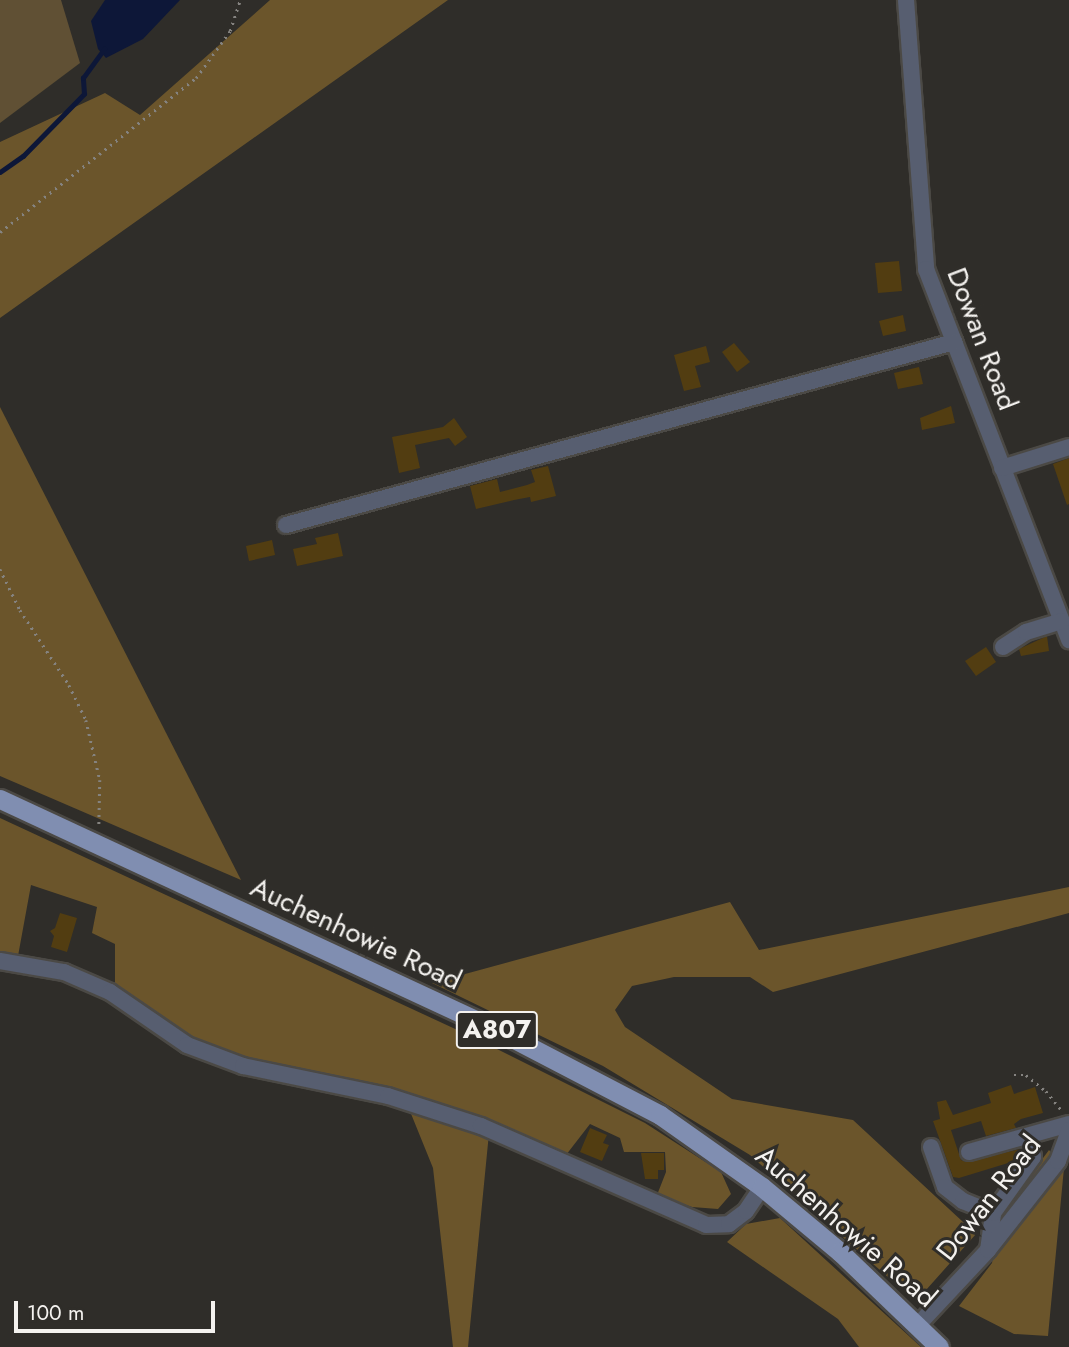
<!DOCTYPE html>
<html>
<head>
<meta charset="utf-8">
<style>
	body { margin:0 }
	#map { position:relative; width:1069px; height:1347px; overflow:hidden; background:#2f2d29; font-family:Jost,sans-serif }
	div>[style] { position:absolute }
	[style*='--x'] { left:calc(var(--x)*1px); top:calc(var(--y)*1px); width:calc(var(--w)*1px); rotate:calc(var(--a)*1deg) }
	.green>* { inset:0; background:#605034 }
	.forest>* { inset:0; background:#6b552b }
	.water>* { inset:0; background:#0d1738 }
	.stream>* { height:4.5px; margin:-2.25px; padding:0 2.25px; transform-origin:2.25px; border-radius:2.25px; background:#0d1738 }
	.building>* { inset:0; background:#523d11 }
	.path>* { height:2.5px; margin-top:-1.25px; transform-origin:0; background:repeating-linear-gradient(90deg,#858380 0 2px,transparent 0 7px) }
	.roads { filter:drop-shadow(2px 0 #4b4945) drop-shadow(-2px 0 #4b4945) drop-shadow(0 2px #4b4945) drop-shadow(0 -2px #4b4945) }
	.minor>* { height:16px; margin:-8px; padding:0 8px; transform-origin:8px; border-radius:8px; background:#575e70 }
	.major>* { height:19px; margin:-9.5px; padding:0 9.5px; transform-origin:9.5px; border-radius:9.5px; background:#808eb1 }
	span { translate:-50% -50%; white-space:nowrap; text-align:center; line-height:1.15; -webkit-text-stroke:6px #2f2d29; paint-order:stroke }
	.shield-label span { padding:2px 5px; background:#2f2d29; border:2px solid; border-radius:5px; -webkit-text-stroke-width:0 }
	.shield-label { font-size:26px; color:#f4f2ef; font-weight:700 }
	.street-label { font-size:28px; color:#f4f2ef }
	.scale { position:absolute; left:14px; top:1301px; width:201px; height:32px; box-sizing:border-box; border:4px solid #f4f2ef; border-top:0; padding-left:9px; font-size:21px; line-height:24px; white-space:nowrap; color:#f4f2ef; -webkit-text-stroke:5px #2f2d29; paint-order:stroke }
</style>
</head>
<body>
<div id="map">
	<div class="green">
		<div style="clip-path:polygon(0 0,61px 0,80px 63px,0 123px)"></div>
	</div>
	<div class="forest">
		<div style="clip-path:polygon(270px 0,448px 0,0 318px,0 142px,105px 93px,140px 115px)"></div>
		<div style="clip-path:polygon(0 407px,241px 880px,0 776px)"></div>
		<div style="clip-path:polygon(0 818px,479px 1040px,645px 1123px,721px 1172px,731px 1194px,718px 1209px,692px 1207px,657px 1195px,666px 1172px,665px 1152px,624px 1152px,620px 1138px,590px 1124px,566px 1155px,490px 1123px,468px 1347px,453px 1347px,433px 1168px,403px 1094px,246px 1061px,189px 1038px,115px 986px,115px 944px,92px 933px,97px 907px,31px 885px,18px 956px,0 956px)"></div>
		<div style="clip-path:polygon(1069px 887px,1069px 913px,773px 992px,750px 977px,674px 977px,632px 986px,615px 1010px,625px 1027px,732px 1099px,853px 1120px,976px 1234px,926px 1290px,898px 1286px,750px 1155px,603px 1066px,432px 983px,730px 902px,759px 950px)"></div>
		<div style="clip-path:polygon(1049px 1150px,1064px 1168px,1048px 1336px,1014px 1334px,959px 1306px,992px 1263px,999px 1217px)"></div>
		<div style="clip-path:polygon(780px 1218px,921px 1347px,859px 1347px,838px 1319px,727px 1242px,746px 1224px)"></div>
	</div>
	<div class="water">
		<div style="clip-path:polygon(105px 0,180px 0,143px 39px,106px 58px,98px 49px,91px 21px)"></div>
	</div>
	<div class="stream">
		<div style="--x:0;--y:172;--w:28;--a:-35"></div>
		<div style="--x:23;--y:156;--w:87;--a:-45.5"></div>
		<div style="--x:84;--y:94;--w:16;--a:-94"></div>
		<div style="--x:83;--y:78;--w:36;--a:-54"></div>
	</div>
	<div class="building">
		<div style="clip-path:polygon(899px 261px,902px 291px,878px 293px,875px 263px)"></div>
		<div style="clip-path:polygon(903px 315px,906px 331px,883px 336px,879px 321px)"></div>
		<div style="clip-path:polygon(734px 343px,750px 362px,737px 372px,722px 352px)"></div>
		<div style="clip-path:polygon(706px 346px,710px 362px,695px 366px,701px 387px,684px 391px,674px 355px)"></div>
		<div style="clip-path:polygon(919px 367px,923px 384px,898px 389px,894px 373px)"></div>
		<div style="clip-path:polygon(951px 406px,955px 423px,922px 430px,920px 418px)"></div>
		<div style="clip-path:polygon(454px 418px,467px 437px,455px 446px,449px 438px,415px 445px,420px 468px,399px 473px,392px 437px,443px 427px)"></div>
		<div style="clip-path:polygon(1069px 458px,1069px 504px,1067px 505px,1053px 464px)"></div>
		<div style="clip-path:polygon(548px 466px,556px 496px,531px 502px,530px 497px,514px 500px,476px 509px,470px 486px,497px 479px,500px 492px,527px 485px,535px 482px,531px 470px)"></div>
		<div style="clip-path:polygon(338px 533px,343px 556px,297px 566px,293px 549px,317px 544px,315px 538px)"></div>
		<div style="clip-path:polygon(272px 540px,275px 555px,249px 561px,246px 546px)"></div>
		<div style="clip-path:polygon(1047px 636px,1049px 651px,1021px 656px,1019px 649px)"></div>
		<div style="clip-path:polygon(986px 647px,996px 662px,976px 676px,965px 661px)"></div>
		<div style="clip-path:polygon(60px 913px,77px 918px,67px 952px,51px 947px,54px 936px,50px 931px,55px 928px)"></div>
		<div style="clip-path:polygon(1011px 1085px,1014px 1094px,1035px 1087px,1043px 1113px,1021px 1119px,1014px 1124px,1016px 1128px,986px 1136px,981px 1121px,951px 1130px,961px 1160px,966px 1162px,1020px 1149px,1022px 1155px,1018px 1160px,959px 1178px,953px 1177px,933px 1121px,940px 1119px,937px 1102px,946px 1100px,953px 1115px,991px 1103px,988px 1093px)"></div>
		<div style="clip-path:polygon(590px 1128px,607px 1135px,603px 1143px,609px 1145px,602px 1161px,580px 1152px)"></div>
		<div style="clip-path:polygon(641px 1153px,664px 1153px,664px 1170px,658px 1170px,658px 1179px,645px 1179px)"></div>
	</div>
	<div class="path">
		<div style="--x:0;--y:232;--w:249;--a:-38.2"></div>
		<div style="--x:196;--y:78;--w:58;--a:-54.1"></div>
		<div style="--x:230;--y:31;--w:33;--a:-72"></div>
		<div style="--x:0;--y:569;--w:46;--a:64"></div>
		<div style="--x:20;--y:610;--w:90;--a:56.8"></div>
		<div style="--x:69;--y:685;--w:39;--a:64"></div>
		<div style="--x:86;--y:720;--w:62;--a:76.9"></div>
		<div style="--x:100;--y:780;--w:46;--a:91.2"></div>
		<div style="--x:1014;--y:1075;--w:12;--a:0"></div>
		<div style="--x:1026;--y:1075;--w:26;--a:39"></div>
		<div style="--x:1046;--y:1091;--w:27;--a:51"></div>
	</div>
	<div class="roads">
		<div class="minor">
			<div style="--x:906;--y:0;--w:270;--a:85.7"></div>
			<div style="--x:926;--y:269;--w:398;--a:68.9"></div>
			<div style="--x:1002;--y:468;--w:70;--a:-17.4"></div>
			<div style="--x:286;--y:525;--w:693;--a:-15.32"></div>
			<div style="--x:1003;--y:647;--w:27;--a:-33"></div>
			<div style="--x:1026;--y:632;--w:37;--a:-17"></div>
			<div style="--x:0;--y:961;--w:65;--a:9.8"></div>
			<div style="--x:64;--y:972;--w:50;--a:23.5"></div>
			<div style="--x:110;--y:992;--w:93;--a:34.5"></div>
			<div style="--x:187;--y:1045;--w:60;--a:20.6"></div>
			<div style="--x:243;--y:1066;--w:148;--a:11.7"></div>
			<div style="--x:388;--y:1096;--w:98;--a:17.9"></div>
			<div style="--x:481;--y:1126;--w:246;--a:23.7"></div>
			<div style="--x:706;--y:1225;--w:23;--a:-2"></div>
			<div style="--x:729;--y:1224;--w:21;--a:-37"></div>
			<div style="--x:746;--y:1211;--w:29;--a:-56"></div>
			<div style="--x:931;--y:1147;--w:42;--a:70.7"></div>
			<div style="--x:945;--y:1187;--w:23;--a:38"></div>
			<div style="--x:963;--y:1201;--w:32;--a:22"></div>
			<div style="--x:969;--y:1152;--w:104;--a:-15.6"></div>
			<div style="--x:988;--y:1250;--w:37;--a:-82"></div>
			<div style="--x:993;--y:1213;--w:69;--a:-54.5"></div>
			<div style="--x:1033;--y:1157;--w:21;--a:-104"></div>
			<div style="--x:917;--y:1326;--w:104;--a:-46.9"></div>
			<div style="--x:988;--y:1250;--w:113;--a:-51.8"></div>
			<div style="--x:1058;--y:1161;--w:33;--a:-70"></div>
		</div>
		<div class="major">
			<div style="--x:0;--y:799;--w:548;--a:24.93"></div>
			<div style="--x:497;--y:1030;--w:184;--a:27.5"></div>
			<div style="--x:660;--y:1115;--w:125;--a:35.2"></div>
			<div style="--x:762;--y:1187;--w:102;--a:39.8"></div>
			<div style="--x:840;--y:1252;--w:137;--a:43.8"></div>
		</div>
	</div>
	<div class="shield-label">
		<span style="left:497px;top:1030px">A807</span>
	</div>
	<div class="street-label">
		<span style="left:982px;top:339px;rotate:69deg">Dowan Road</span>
		<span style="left:356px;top:934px;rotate:25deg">Auchenhowie Road</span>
		<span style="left:989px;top:1198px;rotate:-52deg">Dowan Road</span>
		<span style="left:846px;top:1227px;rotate:41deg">Auchenhowie Road</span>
	</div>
	<div class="scale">100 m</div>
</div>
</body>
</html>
